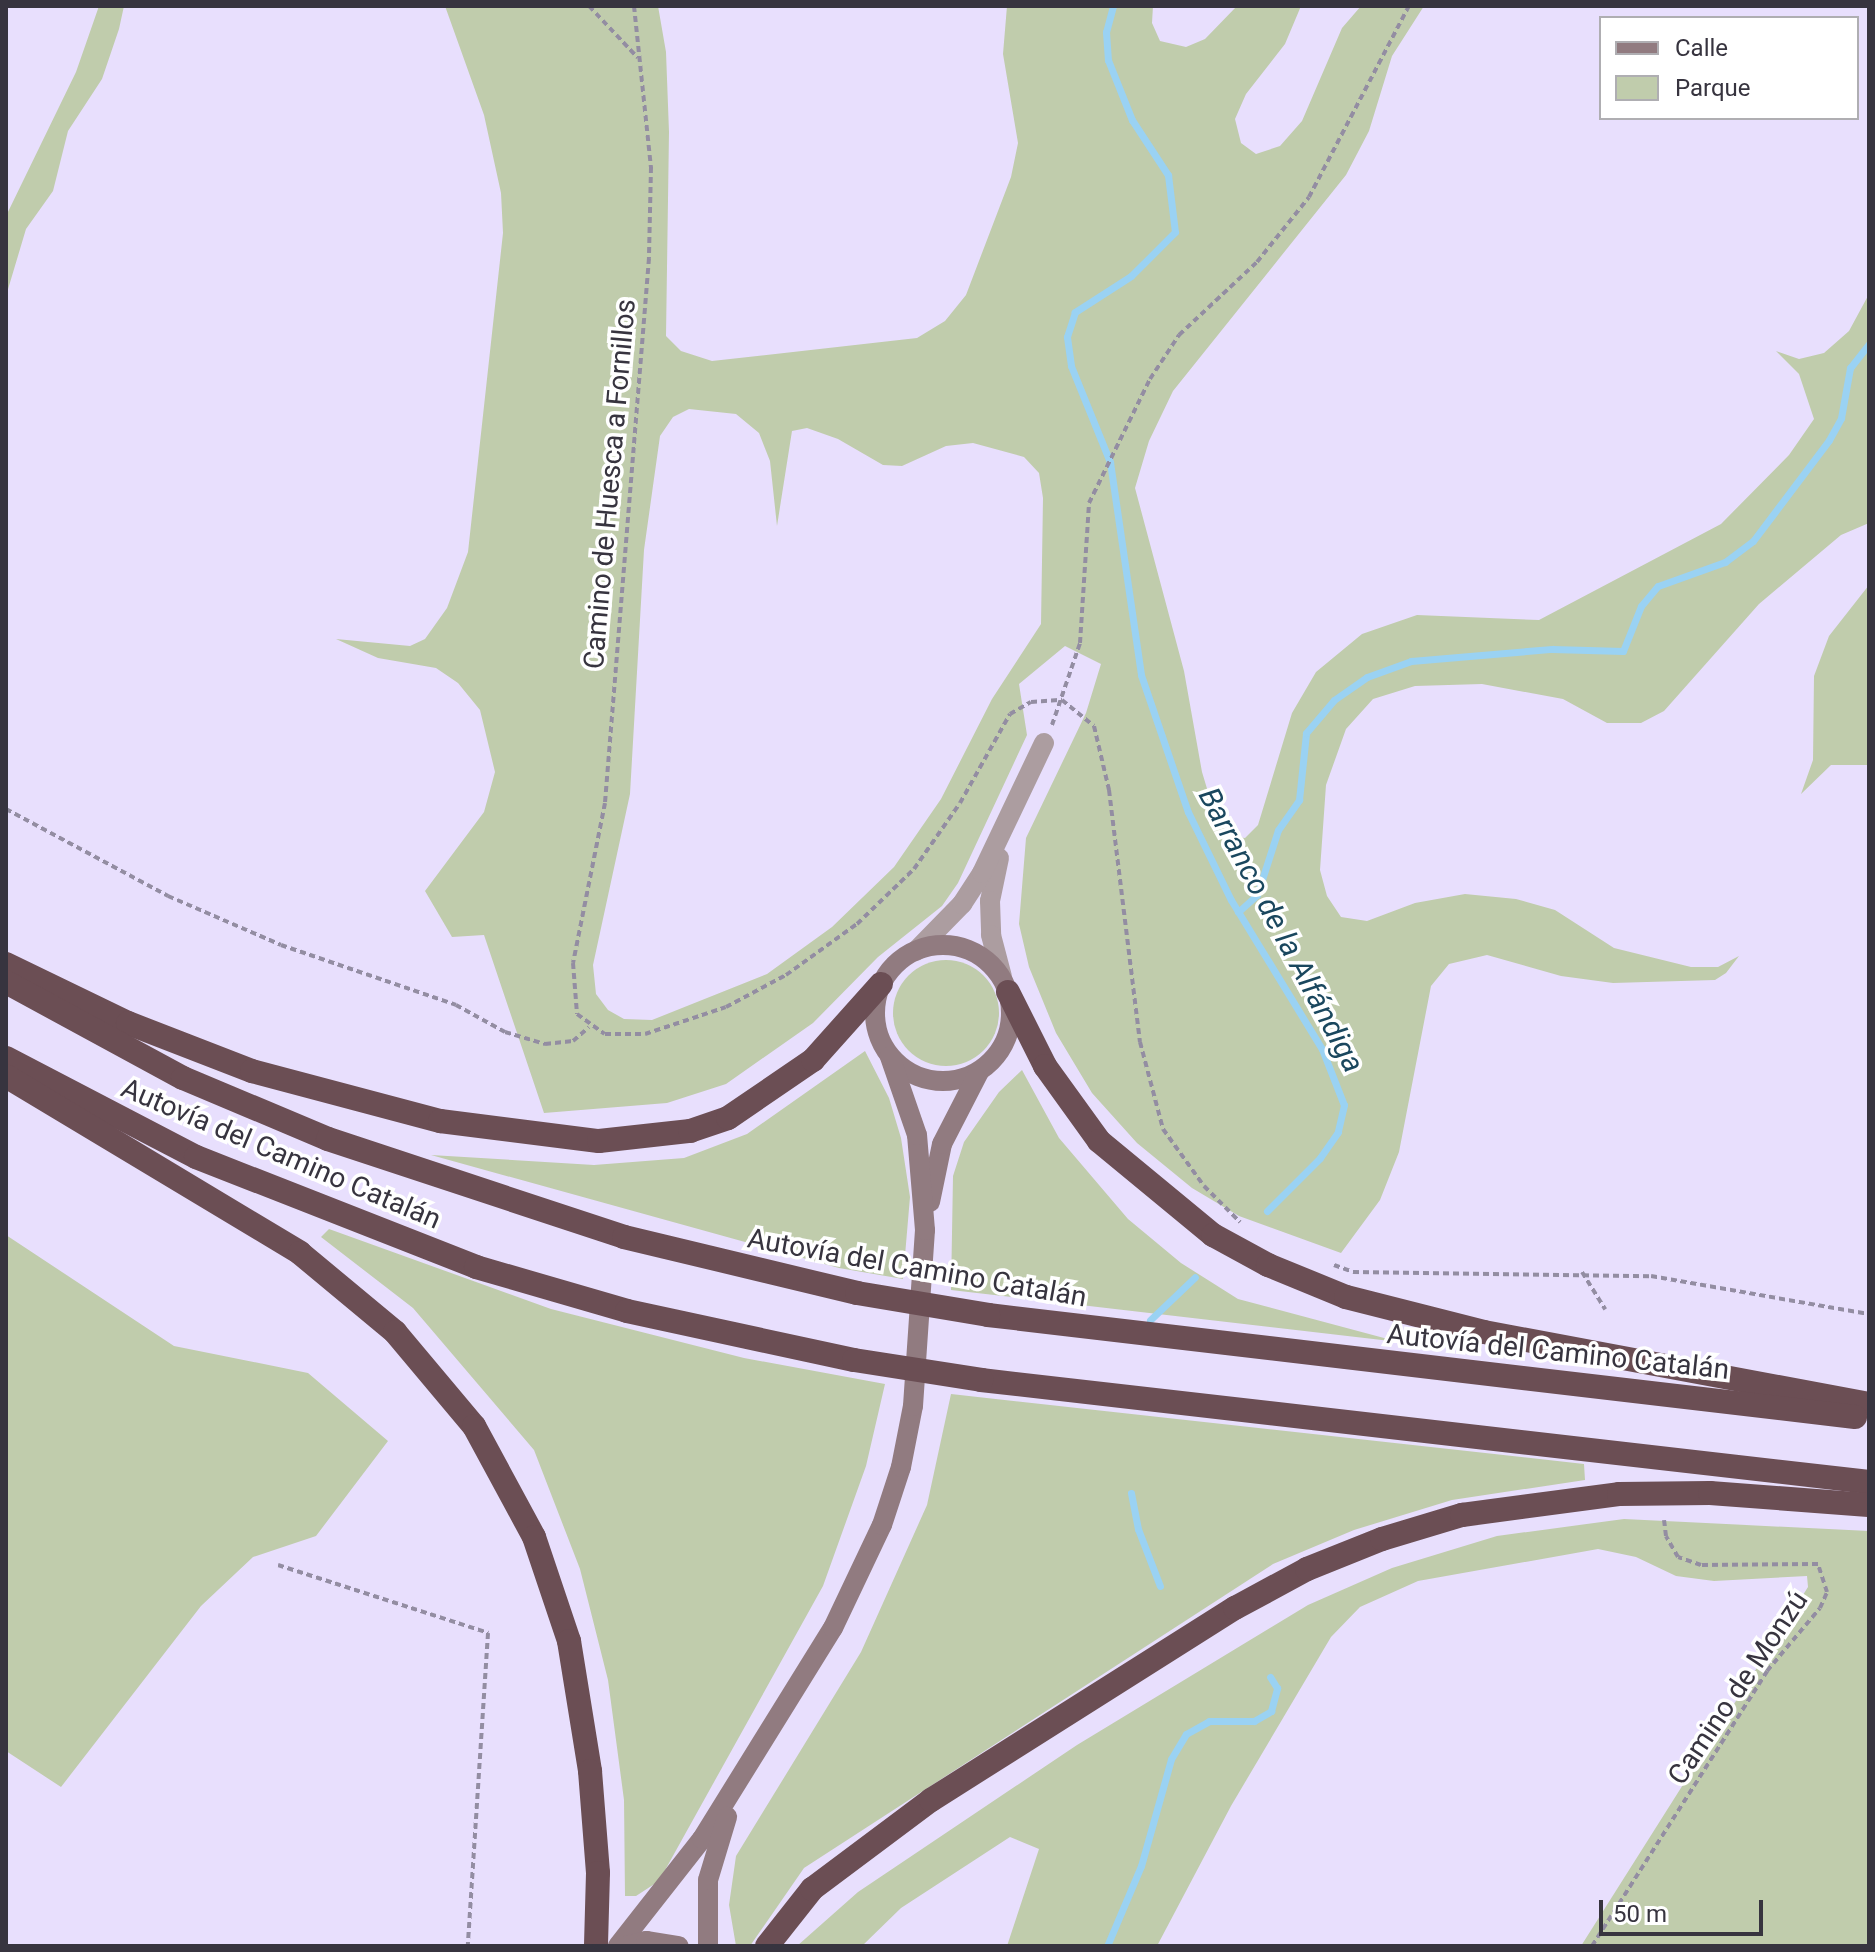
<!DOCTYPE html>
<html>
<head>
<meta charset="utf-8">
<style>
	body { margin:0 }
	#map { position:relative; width:1875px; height:1952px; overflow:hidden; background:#e8dffd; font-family:Roboto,sans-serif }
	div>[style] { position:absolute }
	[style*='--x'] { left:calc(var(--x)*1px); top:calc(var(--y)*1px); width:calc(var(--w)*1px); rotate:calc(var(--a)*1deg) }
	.green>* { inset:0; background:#c0ccac }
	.round { border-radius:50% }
	.stream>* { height:7px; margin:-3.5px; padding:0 3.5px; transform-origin:3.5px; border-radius:3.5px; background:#9ad2f3 }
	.path>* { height:4px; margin-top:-2px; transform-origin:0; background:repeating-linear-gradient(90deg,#938da2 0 6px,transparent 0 10px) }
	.street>* { height:20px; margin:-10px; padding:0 10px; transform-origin:10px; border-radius:10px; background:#ac9da0 }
	.secondary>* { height:20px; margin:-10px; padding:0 10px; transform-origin:10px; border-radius:10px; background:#917b80 }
	.secondary>.ring { margin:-10px; padding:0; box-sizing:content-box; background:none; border:20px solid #917b80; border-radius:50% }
	.highway>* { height:24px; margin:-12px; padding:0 12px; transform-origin:12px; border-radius:12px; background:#6b4e54 }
	.highway-bridge>* { height:24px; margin:-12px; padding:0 12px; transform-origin:12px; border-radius:12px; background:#6b4e54 }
	span { translate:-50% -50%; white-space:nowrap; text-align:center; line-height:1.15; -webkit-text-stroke:7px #fff; paint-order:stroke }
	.street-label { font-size:28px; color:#37343f }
	.water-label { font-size:30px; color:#1a475e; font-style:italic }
	.frame { position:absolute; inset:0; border:8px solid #37343f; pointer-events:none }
	.legend { position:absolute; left:1599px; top:16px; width:260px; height:104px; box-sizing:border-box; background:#fff; border:2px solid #afaeb2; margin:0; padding:10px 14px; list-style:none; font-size:24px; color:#37343f }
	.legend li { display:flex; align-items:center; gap:16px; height:40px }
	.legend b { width:40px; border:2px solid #afaeb2 }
	.scale { position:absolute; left:1599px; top:1900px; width:164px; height:36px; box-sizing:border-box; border:4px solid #37343f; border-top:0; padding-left:10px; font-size:24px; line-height:28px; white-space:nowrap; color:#37343f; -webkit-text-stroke:6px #fff; paint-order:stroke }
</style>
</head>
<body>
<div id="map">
	<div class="green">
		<div style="clip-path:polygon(99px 6px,124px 6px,119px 29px,102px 79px,68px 131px,53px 191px,26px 229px,6px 296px,6px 216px,76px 72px)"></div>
		<div style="clip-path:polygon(evenodd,445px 6px,658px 6px,666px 52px,669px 132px,666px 336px,681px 351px,712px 361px,917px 338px,945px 321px,966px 295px,1011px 177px,1018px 143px,1003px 54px,1007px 6px,1153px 6px,1152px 23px,1160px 41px,1186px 47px,1205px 39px,1237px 6px,1301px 6px,1285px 44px,1246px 94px,1235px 119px,1241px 143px,1256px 154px,1280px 146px,1302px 121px,1342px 28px,1361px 6px,1424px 6px,1392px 56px,1369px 131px,1346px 175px,1173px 391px,1149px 441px,1135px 488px,1184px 671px,1202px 772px,1215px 815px,1230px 836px,1245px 838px,1258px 825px,1292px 713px,1316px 672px,1362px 634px,1417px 615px,1539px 620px,1721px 524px,1789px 455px,1814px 419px,1799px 374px,1776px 351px,1799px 359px,1824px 353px,1849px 331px,1869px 294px,1869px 523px,1841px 535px,1759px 604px,1664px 711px,1641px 723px,1607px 723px,1563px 699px,1482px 684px,1415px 686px,1373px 699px,1346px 729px,1326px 785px,1320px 870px,1327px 896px,1341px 917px,1367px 921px,1415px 903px,1465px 894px,1516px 899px,1555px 910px,1614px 948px,1691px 967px,1718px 967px,1739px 956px,1726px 973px,1715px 980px,1613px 983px,1561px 976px,1487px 955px,1449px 964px,1431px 986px,1399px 1152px,1380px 1200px,1341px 1253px,1239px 1216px,1192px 1188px,1137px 1143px,1092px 1093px,1056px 1033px,1029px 967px,1019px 924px,1026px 838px,1086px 713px,1101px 664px,1065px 646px,1019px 684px,1027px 735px,958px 883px,942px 906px,878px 957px,813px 1023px,726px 1084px,667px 1103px,544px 1113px,484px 935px,452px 937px,425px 891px,484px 812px,495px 772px,480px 710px,458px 683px,436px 668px,378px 658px,336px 639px,410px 646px,425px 639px,447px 608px,468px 552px,503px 233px,501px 193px,484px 115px,445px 6px,689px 409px,736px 414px,759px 433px,770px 461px,777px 526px,792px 431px,807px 428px,838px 439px,883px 465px,902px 466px,946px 446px,973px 443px,1024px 457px,1039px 473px,1043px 498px,1041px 624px,992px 699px,941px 799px,894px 867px,832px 927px,767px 974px,652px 1020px,624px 1019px,608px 1010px,596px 994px,593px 965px,630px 794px,644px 550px,660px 436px,673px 417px,689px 409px)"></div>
		<div style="clip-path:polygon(1869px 585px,1869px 765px,1831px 765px,1801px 794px,1813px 760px,1814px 676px,1829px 636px)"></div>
		<div class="round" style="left:893px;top:960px;width:106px;height:106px"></div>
		<div style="clip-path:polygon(865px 1051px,889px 1098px,901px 1138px,910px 1197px,903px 1279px,839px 1268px,431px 1155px,594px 1165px,684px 1158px,747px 1134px)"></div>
		<div style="clip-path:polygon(1022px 1070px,1059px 1138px,1128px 1219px,1181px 1263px,1238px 1299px,1399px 1342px,951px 1290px,953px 1176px,964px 1142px,999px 1092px)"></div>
		<div style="clip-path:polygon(329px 1229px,551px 1309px,744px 1358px,885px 1384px,866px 1466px,823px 1586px,659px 1881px,636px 1896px,625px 1896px,624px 1800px,608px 1680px,580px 1569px,534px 1450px,413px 1308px,321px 1237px)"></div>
		<div style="clip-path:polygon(6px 1235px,174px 1346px,308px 1373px,388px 1441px,316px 1536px,253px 1557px,201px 1606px,61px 1787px,6px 1751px)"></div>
		<div style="clip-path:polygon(951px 1394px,1584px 1464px,1585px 1480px,1452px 1500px,1354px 1530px,1273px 1564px,804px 1868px,750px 1946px,736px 1946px,729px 1905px,736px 1856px,861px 1652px,927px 1505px)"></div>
		<div style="clip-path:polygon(1624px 1519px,1869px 1531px,1869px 1946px,1581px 1946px,1808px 1587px,1807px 1576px,1714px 1581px,1676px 1576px,1636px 1557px,1598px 1549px,1418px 1581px,1360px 1607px,1331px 1637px,1231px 1806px,1157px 1946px,1007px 1946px,1039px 1849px,1010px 1837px,901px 1908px,862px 1946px,797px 1946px,858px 1892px,1077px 1745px,1308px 1605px,1392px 1568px,1497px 1536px)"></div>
	</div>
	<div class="stream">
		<div style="--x:1113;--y:6;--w:27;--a:105"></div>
		<div style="--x:1106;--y:32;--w:28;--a:86"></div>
		<div style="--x:1108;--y:60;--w:65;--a:68.2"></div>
		<div style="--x:1132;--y:120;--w:66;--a:56.8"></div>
		<div style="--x:1168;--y:175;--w:57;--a:83"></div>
		<div style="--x:1175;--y:232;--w:62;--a:135"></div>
		<div style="--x:1131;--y:276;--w:67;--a:147.3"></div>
		<div style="--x:1075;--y:312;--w:26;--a:108"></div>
		<div style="--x:1067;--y:337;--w:29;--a:82"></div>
		<div style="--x:1071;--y:366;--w:104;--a:67.9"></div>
		<div style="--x:1110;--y:462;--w:215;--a:81.7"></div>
		<div style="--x:1141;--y:675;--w:145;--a:71.1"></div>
		<div style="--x:1188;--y:812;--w:98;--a:64"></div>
		<div style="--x:1231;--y:900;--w:175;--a:58.6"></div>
		<div style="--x:1322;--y:1049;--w:60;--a:68.6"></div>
		<div style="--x:1344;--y:1105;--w:28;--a:103"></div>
		<div style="--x:1338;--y:1132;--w:32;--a:125"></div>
		<div style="--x:1320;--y:1158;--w:75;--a:135"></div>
		<div style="--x:1238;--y:912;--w:25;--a:-42"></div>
		<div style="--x:1257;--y:895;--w:68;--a:-72.1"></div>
		<div style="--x:1278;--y:830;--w:37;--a:-55"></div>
		<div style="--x:1299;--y:800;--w:67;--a:-84"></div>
		<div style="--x:1306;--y:733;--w:43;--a:-49.7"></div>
		<div style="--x:1334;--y:700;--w:40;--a:-34.9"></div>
		<div style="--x:1367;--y:677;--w:47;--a:-20"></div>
		<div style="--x:1411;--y:661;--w:142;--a:-4.9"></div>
		<div style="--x:1552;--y:649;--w:71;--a:1.6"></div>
		<div style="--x:1623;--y:651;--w:48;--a:-68.2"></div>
		<div style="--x:1641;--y:606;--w:26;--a:-50"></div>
		<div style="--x:1658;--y:586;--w:71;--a:-19.7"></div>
		<div style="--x:1725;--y:562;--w:35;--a:-37"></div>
		<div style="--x:1753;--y:541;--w:126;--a:-53"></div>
		<div style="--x:1829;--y:440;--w:25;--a:-61"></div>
		<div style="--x:1841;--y:418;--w:51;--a:-79.8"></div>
		<div style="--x:1850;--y:368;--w:31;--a:-52"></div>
		<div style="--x:1150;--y:1320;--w:62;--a:-43.7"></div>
		<div style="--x:1131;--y:1493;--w:37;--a:79"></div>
		<div style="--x:1138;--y:1529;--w:61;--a:68.9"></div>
		<div style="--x:1107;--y:1946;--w:87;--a:-67"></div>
		<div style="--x:1141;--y:1866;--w:111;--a:-74.3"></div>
		<div style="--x:1171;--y:1759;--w:29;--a:-59"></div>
		<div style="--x:1186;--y:1734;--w:26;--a:-29"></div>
		<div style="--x:1209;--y:1721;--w:45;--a:0"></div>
		<div style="--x:1254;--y:1721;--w:20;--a:-30"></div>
		<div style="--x:1271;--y:1711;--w:24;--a:-75"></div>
		<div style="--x:1277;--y:1688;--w:13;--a:-122"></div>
	</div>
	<div class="path">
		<div style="--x:589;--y:6;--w:71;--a:46.7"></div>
		<div style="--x:634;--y:6;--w:162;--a:84"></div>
		<div style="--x:651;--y:167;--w:91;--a:91.3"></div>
		<div style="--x:649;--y:258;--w:547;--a:94.62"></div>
		<div style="--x:605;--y:803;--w:163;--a:101.3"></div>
		<div style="--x:573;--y:963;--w:51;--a:85.5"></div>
		<div style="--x:577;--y:1014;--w:34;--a:36"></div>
		<div style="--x:605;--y:1034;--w:40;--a:0"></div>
		<div style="--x:645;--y:1034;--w:85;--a:-18.4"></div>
		<div style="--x:726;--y:1007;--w:68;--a:-28.1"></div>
		<div style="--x:786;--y:975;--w:87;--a:-35.7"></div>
		<div style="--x:857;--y:924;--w:79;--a:-44"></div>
		<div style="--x:914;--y:869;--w:80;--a:-55.1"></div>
		<div style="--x:960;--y:803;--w:102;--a:-60.7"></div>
		<div style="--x:1010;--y:714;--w:24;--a:-30"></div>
		<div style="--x:1031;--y:702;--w:31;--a:-4"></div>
		<div style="--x:1062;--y:700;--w:41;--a:39.1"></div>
		<div style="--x:1094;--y:726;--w:66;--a:76.8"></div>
		<div style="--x:1109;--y:790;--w:254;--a:83"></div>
		<div style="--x:1140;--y:1042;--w:90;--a:75.2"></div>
		<div style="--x:1163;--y:1129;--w:70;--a:54.3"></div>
		<div style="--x:1204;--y:1186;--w:51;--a:45"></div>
		<div style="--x:1052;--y:725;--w:87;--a:-71.1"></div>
		<div style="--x:1080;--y:643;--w:140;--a:-86.3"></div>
		<div style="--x:1089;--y:503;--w:138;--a:-63.8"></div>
		<div style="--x:1150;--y:379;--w:53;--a:-56.6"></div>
		<div style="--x:1179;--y:335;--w:107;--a:-43.1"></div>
		<div style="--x:1257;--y:262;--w:83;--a:-51.3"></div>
		<div style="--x:1309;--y:197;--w:216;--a:-62.4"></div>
		<div style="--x:6;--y:809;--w:184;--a:28.2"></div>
		<div style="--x:168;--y:896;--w:123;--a:23.4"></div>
		<div style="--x:281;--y:945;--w:185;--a:18.9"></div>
		<div style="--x:456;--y:1005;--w:56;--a:28.9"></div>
		<div style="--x:505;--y:1032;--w:42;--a:16.7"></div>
		<div style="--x:545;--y:1044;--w:28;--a:-6"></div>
		<div style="--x:573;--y:1041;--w:21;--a:-41"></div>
		<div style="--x:1334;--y:1265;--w:20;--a:20"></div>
		<div style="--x:1353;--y:1272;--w:298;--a:0.8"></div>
		<div style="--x:1651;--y:1276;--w:221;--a:9.9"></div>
		<div style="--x:1582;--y:1272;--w:44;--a:58.1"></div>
		<div style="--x:278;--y:1565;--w:221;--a:17.9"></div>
		<div style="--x:488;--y:1633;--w:314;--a:93.7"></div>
		<div style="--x:1592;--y:1946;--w:326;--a:-57.5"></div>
		<div style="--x:1767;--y:1671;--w:82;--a:-49.9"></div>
		<div style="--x:1820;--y:1608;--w:17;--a:-66"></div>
		<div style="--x:1827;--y:1592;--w:29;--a:-108"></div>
		<div style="--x:1818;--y:1564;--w:117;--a:179.5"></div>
		<div style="--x:1701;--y:1565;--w:24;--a:-161"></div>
		<div style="--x:1678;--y:1557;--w:24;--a:-120"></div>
		<div style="--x:1666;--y:1536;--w:16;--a:-97"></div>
	</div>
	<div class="street">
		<div style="--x:999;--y:858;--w:44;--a:101.8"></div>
		<div style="--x:990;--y:901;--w:34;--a:88"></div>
		<div style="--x:991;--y:935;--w:43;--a:75.3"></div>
		<div style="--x:916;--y:951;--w:66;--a:-45.6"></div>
		<div style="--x:962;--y:904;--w:37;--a:-57"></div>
		<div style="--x:982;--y:873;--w:144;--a:-64.5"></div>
	</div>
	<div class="secondary">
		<div class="ring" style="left:875px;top:945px;width:116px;height:116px"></div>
		<div style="--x:930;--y:1202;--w:59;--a:-78.3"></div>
		<div style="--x:942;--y:1144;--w:81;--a:-62.8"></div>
		<div style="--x:618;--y:1946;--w:136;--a:-51.9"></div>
		<div style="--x:702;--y:1839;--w:248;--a:-58.2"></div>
		<div style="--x:833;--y:1628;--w:114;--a:-64.6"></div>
		<div style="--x:882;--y:1525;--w:61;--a:-71.9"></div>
		<div style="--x:901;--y:1467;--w:62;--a:-78.9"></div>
		<div style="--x:913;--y:1406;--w:176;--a:-86.1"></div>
		<div style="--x:925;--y:1230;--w:95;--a:-94.8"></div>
		<div style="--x:917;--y:1135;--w:83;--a:-109.1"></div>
		<div style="--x:626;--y:1946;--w:21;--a:-14"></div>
		<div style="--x:646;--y:1941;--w:33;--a:9"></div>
		<div style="--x:708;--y:1946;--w:66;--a:-90"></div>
		<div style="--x:708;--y:1880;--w:66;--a:-73.2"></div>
	</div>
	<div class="highway">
		<div style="--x:6;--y:964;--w:136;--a:25.8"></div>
		<div style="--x:128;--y:1023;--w:133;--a:21.2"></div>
		<div style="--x:252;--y:1071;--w:195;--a:14.9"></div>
		<div style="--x:440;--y:1121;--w:160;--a:7.2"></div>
		<div style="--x:599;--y:1141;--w:92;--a:-6.3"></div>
		<div style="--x:690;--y:1131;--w:40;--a:-18.9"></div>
		<div style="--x:728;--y:1118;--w:103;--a:-34.3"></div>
		<div style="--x:813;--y:1060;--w:102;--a:-48.2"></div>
		<div style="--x:6;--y:982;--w:201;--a:28.5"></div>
		<div style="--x:183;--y:1078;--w:157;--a:22.8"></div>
		<div style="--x:328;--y:1139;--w:312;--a:18.3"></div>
		<div style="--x:624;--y:1237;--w:240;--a:13.5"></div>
		<div style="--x:1008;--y:992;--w:83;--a:63.4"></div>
		<div style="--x:1045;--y:1066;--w:92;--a:54.2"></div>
		<div style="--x:1099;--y:1141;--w:148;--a:39.5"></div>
		<div style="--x:1213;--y:1235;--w:63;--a:28.6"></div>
		<div style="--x:1268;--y:1265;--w:84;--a:22.3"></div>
		<div style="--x:1346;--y:1297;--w:142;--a:14.2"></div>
		<div style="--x:1484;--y:1332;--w:392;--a:10.6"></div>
		<div style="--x:6;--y:1058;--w:214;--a:27.5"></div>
		<div style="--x:196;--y:1157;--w:301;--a:21.4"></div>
		<div style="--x:476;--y:1267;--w:157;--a:16.2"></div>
		<div style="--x:627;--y:1311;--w:232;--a:12.2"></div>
		<div style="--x:6;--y:1076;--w:343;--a:31"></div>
		<div style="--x:300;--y:1253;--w:124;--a:39.7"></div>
		<div style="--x:395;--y:1332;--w:123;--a:50"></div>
		<div style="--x:474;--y:1426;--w:126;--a:61.6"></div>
		<div style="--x:534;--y:1537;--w:110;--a:71.4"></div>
		<div style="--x:569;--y:1641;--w:132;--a:80.8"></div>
		<div style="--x:590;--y:1771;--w:102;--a:85.5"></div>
		<div style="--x:598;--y:1873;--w:73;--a:91.6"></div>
		<div style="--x:988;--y:1315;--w:873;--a:6.71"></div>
		<div style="--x:981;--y:1380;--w:894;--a:6.55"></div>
		<div style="--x:767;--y:1946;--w:73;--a:-51.7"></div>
		<div style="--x:812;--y:1889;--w:149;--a:-36.8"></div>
		<div style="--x:931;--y:1800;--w:360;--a:-32.3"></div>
		<div style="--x:1235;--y:1608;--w:82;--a:-28.4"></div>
		<div style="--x:1307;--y:1569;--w:81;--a:-21.8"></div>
		<div style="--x:1382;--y:1539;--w:84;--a:-16.7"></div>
		<div style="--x:1462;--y:1515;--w:158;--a:-7.6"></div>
		<div style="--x:1619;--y:1494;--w:91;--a:-0.6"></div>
		<div style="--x:1710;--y:1493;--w:159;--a:4.3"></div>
	</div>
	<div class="highway-bridge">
		<div style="--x:857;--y:1293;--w:133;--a:9.5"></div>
		<div style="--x:854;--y:1360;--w:129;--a:8.9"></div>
	</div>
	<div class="street-label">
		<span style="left:610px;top:484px;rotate:-85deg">Camino de Huesca a Fornillos</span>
		<span style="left:281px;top:1154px;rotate:23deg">Autovía del Camino Catalán</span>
		<span style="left:917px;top:1268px;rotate:10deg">Autovía del Camino Catalán</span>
		<span style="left:1558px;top:1352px;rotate:6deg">Autovía del Camino Catalán</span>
		<span style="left:1738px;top:1688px;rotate:-56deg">Camino de Monzú</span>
	</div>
	<div class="water-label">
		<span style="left:1281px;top:930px;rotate:62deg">Barranco de la Alfándiga</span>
	</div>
	<div class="frame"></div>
	<ul class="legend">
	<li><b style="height:10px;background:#917b80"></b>Calle</li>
	<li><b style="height:22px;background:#c0ccac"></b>Parque</li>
	</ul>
	<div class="scale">50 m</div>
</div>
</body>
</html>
